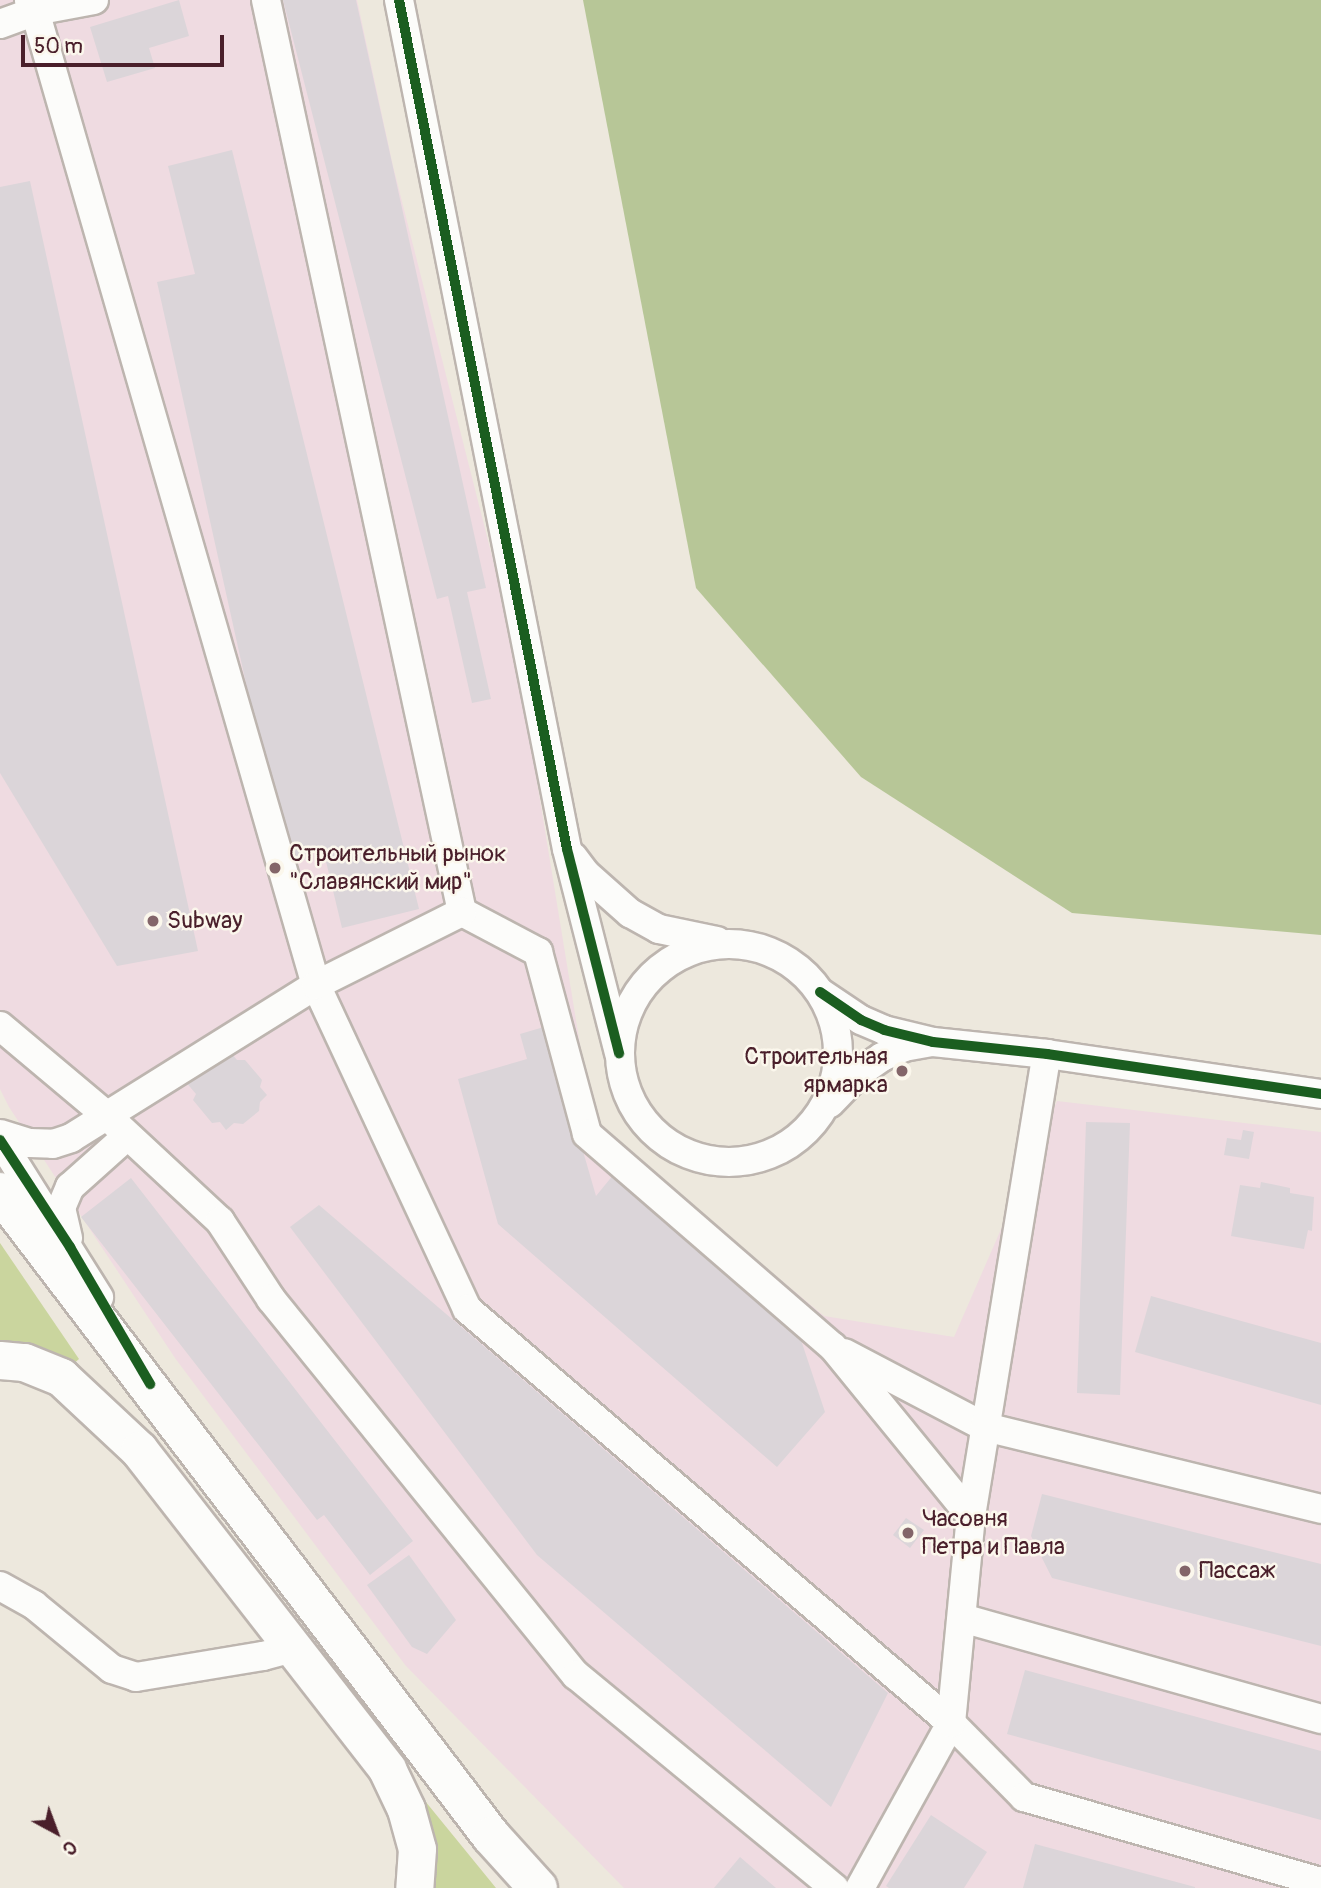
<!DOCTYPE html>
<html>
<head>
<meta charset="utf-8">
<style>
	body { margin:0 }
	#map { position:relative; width:1321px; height:1888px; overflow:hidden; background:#ede8dd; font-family:Pangolin,sans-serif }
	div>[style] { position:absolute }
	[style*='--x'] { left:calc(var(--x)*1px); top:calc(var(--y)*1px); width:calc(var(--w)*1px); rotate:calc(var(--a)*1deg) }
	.built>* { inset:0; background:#efdbe1 }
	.green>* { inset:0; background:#cad59e }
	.forest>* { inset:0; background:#b7c697 }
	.building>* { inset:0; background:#dbd5d9 }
	.roads { filter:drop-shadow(2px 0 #bdb5af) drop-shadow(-2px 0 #bdb5af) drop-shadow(0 2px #bdb5af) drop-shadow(0 -2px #bdb5af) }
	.minor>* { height:28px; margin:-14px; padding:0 14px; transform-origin:14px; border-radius:14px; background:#fcfcfa }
	.minor>.ring { margin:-14px; padding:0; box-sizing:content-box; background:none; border:28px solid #fcfcfa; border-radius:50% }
	.major>* { height:37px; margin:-18.5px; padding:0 18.5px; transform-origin:18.5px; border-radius:18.5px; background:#fcfcfa }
	.highway>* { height:38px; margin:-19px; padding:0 19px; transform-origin:19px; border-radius:19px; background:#fcfcfa }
	.cycleway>* { height:10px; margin:-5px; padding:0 5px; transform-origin:5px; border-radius:5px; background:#1b5e20 }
	.dots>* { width:19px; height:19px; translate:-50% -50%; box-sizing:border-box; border:4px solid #fbf7ec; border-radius:50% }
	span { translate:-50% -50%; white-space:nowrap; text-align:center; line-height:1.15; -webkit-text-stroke:5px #fbf7ec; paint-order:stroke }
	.poi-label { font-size:24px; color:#4a1f2b }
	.left { translate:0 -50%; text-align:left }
	.right { translate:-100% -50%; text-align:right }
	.north { position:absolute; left:21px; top:1797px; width:70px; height:70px; -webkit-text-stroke:5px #fbf7ec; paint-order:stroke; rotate:139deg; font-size:19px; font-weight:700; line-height:28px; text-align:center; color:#4a1f2b }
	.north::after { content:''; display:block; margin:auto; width:24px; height:32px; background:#4a1f2b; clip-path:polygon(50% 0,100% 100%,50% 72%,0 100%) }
	.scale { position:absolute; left:21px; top:35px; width:203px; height:32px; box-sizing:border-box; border:4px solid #4a1f2b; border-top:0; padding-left:9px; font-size:21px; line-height:24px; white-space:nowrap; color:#4a1f2b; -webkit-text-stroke:5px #fbf7ec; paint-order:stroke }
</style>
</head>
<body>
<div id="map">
	<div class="built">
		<div style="clip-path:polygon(0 0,357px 0,393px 166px,515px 647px,593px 1124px,824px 1316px,954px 1337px,1057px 1101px,1321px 1132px,1321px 1888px,624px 1888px,406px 1666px,175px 1358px,9px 1107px,0 1089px)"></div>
	</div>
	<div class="green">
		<div style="clip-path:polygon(0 1243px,79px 1359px,72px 1365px,0 1347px)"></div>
		<div style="clip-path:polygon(412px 1785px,496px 1888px,430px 1888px,431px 1826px)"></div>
	</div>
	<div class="forest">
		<div style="clip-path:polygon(583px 0,1321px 0,1321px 935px,1072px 913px,861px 777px,696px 588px)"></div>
	</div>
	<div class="building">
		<div style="clip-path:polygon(179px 0,189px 36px,149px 48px,155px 68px,107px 82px,90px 27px)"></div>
		<div style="clip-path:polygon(283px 0,356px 0,486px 588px,467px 592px,491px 699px,472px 703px,448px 596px,437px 599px)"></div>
		<div style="clip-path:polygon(232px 150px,419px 909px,342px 928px,323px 849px,285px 859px,157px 282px,195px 274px,168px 166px)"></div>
		<div style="clip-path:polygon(30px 181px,198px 951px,117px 966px,0 773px,0 187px)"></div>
		<div style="clip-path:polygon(554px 1024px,554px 1051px,596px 1196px,614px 1174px,798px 1331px,825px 1412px,777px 1467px,498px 1224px,458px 1079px,527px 1059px,520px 1034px)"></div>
		<div style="clip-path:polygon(226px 1047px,237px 1060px,245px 1060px,262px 1080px,260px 1087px,267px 1095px,260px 1102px,259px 1111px,243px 1124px,234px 1123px,226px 1130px,220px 1122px,212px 1123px,193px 1100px,196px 1094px,185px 1081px)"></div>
		<div style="clip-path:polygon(1086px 1122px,1130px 1123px,1120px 1395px,1077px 1393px)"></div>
		<div style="clip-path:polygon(1243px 1130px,1254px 1132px,1249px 1159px,1224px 1155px,1227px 1138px,1241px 1140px)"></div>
		<div style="clip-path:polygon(131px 1178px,413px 1541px,370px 1575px,324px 1515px,317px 1520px,81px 1217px)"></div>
		<div style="clip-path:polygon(1261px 1182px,1290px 1188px,1290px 1193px,1314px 1197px,1312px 1231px,1308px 1230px,1304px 1249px,1231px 1236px,1240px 1185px,1260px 1188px)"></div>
		<div style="clip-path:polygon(319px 1205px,888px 1693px,831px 1807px,537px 1555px,290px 1227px)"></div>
		<div style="clip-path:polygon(1151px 1296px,1321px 1343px,1321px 1405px,1135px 1352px)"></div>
		<div style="clip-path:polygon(1042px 1494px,1321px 1564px,1321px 1646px,1052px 1578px,1031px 1536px)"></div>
		<div style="clip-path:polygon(906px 1518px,924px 1530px,910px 1548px,893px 1535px)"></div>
		<div style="clip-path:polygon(409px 1555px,456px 1620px,427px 1654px,412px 1647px,367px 1585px)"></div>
		<div style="clip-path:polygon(1025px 1670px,1321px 1751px,1321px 1820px,1007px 1734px)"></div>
		<div style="clip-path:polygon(931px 1815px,987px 1852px,964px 1888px,889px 1888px,886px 1886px)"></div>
		<div style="clip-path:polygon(1035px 1844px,1195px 1887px,1195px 1888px,1023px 1888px)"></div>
		<div style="clip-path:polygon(740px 1857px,776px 1888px,714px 1888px)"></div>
	</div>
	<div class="roads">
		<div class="minor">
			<div style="--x:29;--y:0;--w:13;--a:61"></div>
			<div style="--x:35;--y:11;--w:1014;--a:73.91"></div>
			<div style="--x:316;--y:985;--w:357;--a:65"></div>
			<div style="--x:467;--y:1309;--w:637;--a:40.54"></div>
			<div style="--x:951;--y:1723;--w:104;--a:45.4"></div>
			<div style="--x:1024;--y:1797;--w:309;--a:16"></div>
			<div style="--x:266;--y:0;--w:933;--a:77.87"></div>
			<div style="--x:462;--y:912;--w:86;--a:27.8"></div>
			<div style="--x:538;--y:952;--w:188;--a:74.9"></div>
			<div style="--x:587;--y:1134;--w:325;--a:40.9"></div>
			<div style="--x:833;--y:1347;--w:218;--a:50.8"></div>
			<div style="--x:399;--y:0;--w:865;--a:78.81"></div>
			<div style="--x:567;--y:849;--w:211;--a:75.7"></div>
			<div style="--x:0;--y:24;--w:37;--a:-20"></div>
			<div style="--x:35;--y:11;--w:60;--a:-10.6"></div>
			<div style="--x:573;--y:857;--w:21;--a:53"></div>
			<div style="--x:586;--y:874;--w:59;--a:41.6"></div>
			<div style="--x:630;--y:913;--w:33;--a:29"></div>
			<div style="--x:659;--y:929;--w:59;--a:11.7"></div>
			<div class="ring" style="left:620px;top:944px;width:190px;height:190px"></div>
			<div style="--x:821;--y:993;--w:48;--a:34"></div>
			<div style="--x:861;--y:1020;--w:25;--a:23"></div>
			<div style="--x:884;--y:1030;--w:50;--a:13.8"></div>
			<div style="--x:933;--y:1042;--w:115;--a:6"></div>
			<div style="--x:1047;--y:1054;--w:277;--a:8.3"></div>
			<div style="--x:0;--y:1026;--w:138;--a:40"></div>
			<div style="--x:106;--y:1115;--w:156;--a:42.9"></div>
			<div style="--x:220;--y:1221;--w:93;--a:56.8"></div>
			<div style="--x:271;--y:1299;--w:484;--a:51"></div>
			<div style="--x:576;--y:1675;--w:335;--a:39.5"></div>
			<div style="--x:830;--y:1103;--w:42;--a:-46"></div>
			<div style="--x:859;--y:1073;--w:28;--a:-35"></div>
			<div style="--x:882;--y:1057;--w:24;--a:-24"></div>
			<div style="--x:904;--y:1047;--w:27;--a:-10"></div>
			<div style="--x:0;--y:1134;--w:31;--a:17"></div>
			<div style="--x:30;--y:1143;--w:23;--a:2"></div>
			<div style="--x:53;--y:1144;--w:19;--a:-18"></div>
			<div style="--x:71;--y:1138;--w:289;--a:-32"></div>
			<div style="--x:316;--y:985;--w:163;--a:-26.6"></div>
			<div style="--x:0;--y:1140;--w:186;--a:57.8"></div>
			<div style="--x:68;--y:1238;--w:31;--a:-103"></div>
			<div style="--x:61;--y:1208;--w:23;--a:-67"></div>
			<div style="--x:70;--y:1187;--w:76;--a:-41.8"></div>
			<div style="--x:844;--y:1353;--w:159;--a:27.7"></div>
			<div style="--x:985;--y:1427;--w:346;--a:13.7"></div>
			<div style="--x:0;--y:1586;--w:39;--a:29"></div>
			<div style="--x:34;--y:1605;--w:101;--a:39.4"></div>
			<div style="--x:112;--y:1669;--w:25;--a:18"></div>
			<div style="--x:136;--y:1677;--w:129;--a:-9.4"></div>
			<div style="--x:263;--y:1656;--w:30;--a:-15"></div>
			<div style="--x:962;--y:1618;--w:373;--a:15.7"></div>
			<div style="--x:860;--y:1888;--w:188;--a:-61.1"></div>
			<div style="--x:951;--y:1723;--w:208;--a:-84.5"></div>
			<div style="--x:971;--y:1516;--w:468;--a:-80.7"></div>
		</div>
		<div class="major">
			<div style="--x:0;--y:1360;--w:24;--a:5"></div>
			<div style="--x:24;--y:1362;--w:40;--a:22"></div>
			<div style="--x:61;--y:1377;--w:107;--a:43.1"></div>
			<div style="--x:139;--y:1450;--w:404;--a:52.1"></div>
			<div style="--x:387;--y:1769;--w:44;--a:64.6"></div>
			<div style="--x:406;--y:1809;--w:41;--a:74.6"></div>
			<div style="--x:417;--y:1849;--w:39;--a:94"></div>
		</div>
		<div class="highway">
			<div style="--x:0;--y:1192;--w:810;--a:52.68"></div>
			<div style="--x:491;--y:1836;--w:70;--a:47.9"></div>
		</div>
	</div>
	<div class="cycleway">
		<div style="--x:399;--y:0;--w:865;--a:78.81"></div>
		<div style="--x:567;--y:849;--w:211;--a:75.7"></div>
		<div style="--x:820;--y:992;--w:50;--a:34.3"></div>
		<div style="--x:861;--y:1020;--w:25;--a:23"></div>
		<div style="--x:884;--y:1030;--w:50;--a:13.8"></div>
		<div style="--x:933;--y:1042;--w:115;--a:6"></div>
		<div style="--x:1047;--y:1054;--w:277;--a:8.3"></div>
		<div style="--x:0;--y:1140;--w:128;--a:56.8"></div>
		<div style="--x:70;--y:1247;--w:159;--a:59.7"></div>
	</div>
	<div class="dots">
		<div style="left:275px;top:868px;background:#836569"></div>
		<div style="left:153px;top:921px;background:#836569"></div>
		<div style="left:902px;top:1071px;background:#836569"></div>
		<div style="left:908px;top:1533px;background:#836569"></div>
		<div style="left:1185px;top:1571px;background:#836569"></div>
	</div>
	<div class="poi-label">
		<span class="left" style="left:289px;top:868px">Строительный рынок<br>"Славянский мир"</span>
		<span class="left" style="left:167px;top:921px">Subway</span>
		<span class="right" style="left:888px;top:1071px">Строительная<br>ярмарка</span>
		<span class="left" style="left:922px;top:1533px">Часовня<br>Петра и Павла</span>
		<span class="left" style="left:1199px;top:1571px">Пассаж</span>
	</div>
	<div class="north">С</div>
	<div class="scale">50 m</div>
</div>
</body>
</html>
